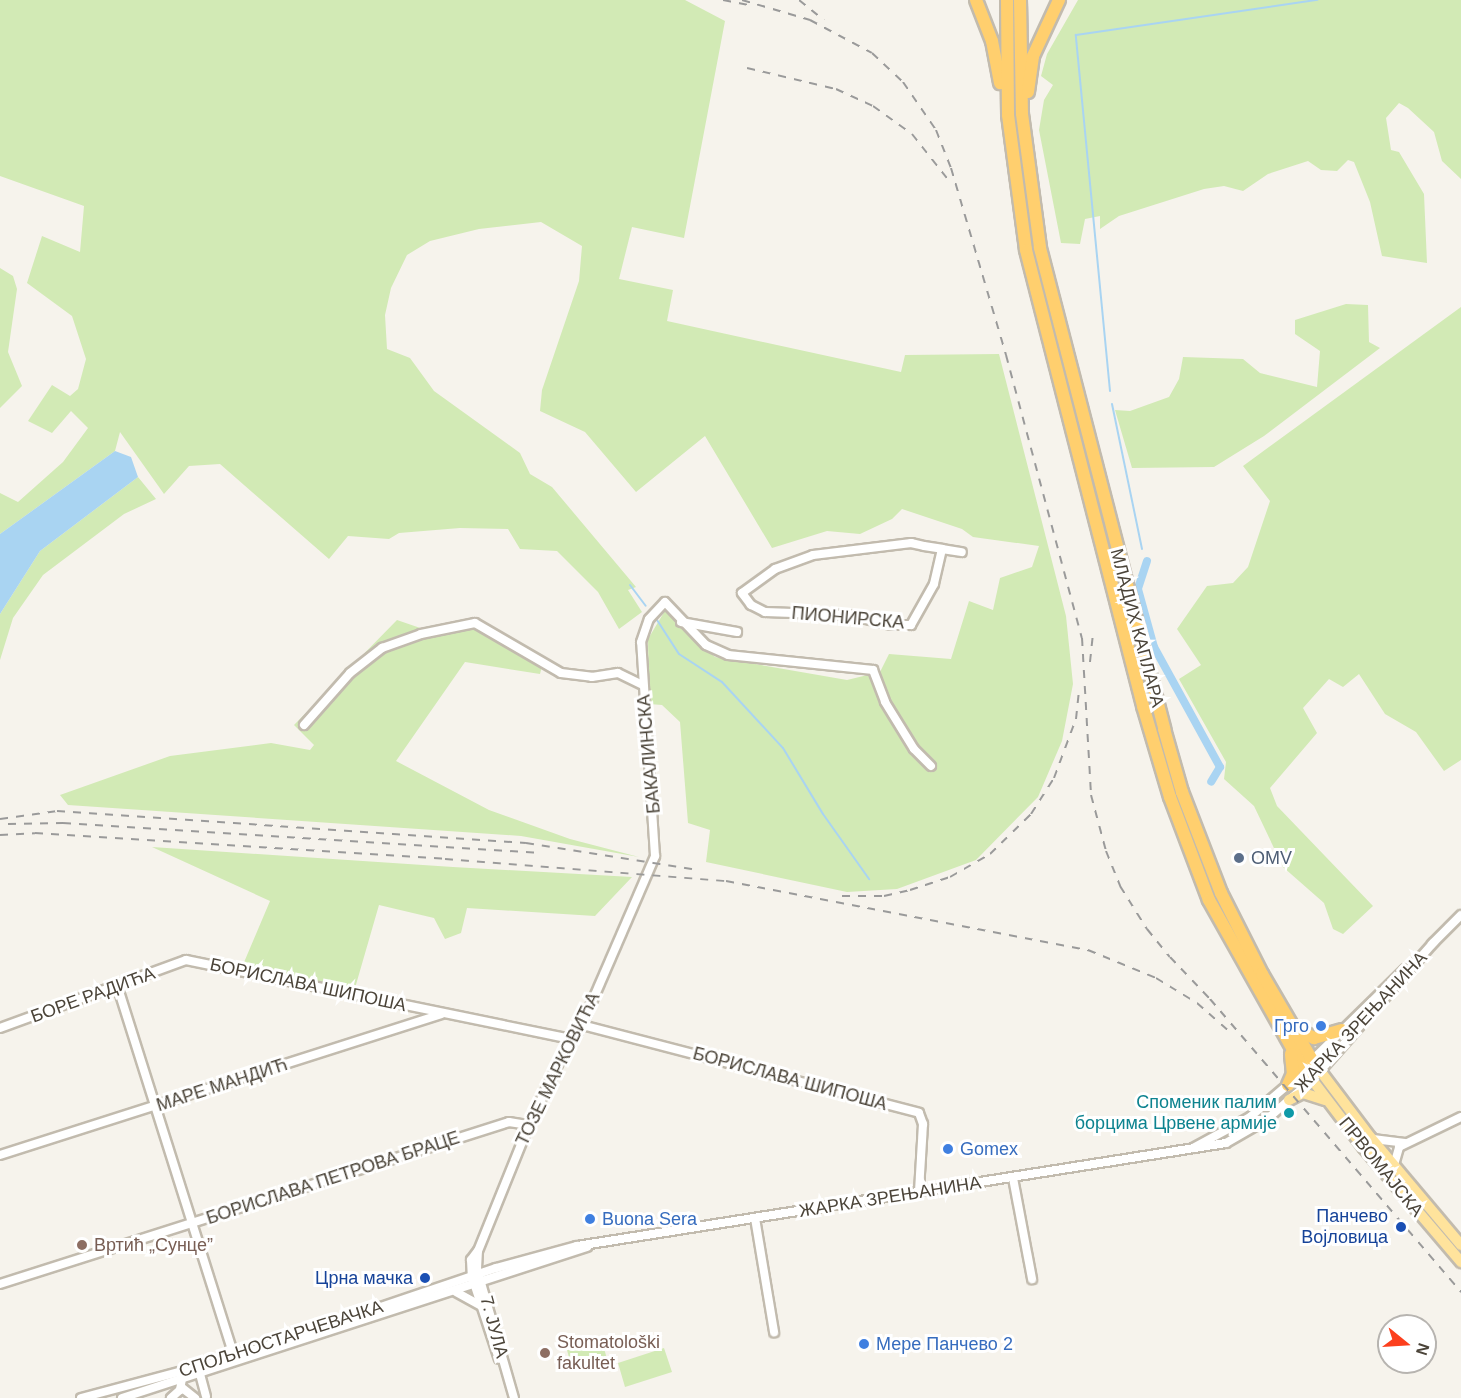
<!DOCTYPE html>
<html>
<head>
<meta charset="utf-8">
<style>
	body { margin:0 }
	#map { position:relative; width:1461px; height:1398px; overflow:hidden; background:#f6f3ec; font-family:Helvetica,sans-serif }
	div>[style] { position:absolute }
	[style*='--x'] { left:calc(var(--x)*1px); top:calc(var(--y)*1px); width:calc(var(--w)*1px); rotate:calc(var(--a)*1deg) }
	.green>* { inset:0; background:#d2eab5 }
	.water>* { inset:0; background:#a9d4f2 }
	.stream>* { height:2px; margin:-1px; padding:0 1px; transform-origin:1px; border-radius:1px; background:#a9d4f2 }
	.canal>* { height:8px; margin:-4px; padding:0 4px; transform-origin:4px; border-radius:4px; background:#a9d4f2 }
	.roads { filter:drop-shadow(2px 0 #c2bbae) drop-shadow(-2px 0 #c2bbae) drop-shadow(0 2px #c2bbae) drop-shadow(0 -2px #c2bbae) }
	.minor>* { height:8px; margin:-4px; padding:0 4px; transform-origin:4px; border-radius:4px; background:#fff }
	.major>* { height:10px; margin:-5px; padding:0 5px; transform-origin:5px; border-radius:5px; background:#ffe39c }
	.highway>* { height:12px; margin:-6px; padding:0 6px; transform-origin:6px; border-radius:6px; background:#ffcf6e }
	.rail>* { height:2px; margin-top:-1px; transform-origin:0; background:repeating-linear-gradient(90deg,#9a9a9a 0 8px,transparent 0 16px) }
	.dots>* { width:16px; height:16px; translate:-50% -50%; box-sizing:border-box; border:3px solid #fff; border-radius:50% }
	span { translate:-50% -50%; white-space:nowrap; text-align:center; line-height:1.15; -webkit-text-stroke:6px #fff; paint-order:stroke }
	.street-label { font-size:18px; color:#4b4439 }
	.service-label { font-size:18px; color:#4e5e75 }
	.left { translate:0 -50%; text-align:left }
	.shop-label { font-size:18px; color:#366cbe }
	.right { translate:-100% -50%; text-align:right }
	.culture-label { font-size:18px; color:#0d838f }
	.transit-label { font-size:18px; color:#164399 }
	.education-label { font-size:18px; color:#785e54 }
	.north { position:absolute; left:1377px; top:1314px; width:60px; height:60px; box-sizing:border-box; background:#fff; border:2px solid #b7b4b0; border-radius:50%; rotate:108deg; font-size:16px; font-weight:700; line-height:24px; text-align:center; color:#4b4439 }
	.north::after { content:''; display:block; margin:auto; width:21px; height:27px; background:#fc3f1d; clip-path:polygon(50% 0,100% 100%,50% 72%,0 100%) }
</style>
</head>
<body>
<div id="map">
	<div class="green">
		<div style="clip-path:polygon(0 0,685px 0,725px 21px,684px 238px,632px 227px,619px 279px,673px 290px,667px 321px,901px 372px,905px 355px,999px 354px,1066px 616px,1073px 684px,1062px 741px,1038px 797px,976px 860px,897px 889px,847px 892px,706px 862px,710px 830px,688px 823px,680px 722px,662px 705px,649px 704px,648px 639px,666px 609px,715px 657px,847px 680px,880px 672px,889px 654px,951px 659px,969px 601px,993px 610px,1000px 578px,1032px 567px,1039px 546px,973px 537px,962px 529px,902px 509px,892px 519px,860px 534px,827px 531px,772px 548px,705px 436px,636px 492px,585px 432px,540px 411px,542px 390px,579px 281px,582px 246px,541px 222px,479px 229px,430px 241px,407px 255px,391px 288px,385px 315px,387px 349px,410px 358px,434px 391px,520px 453px,530px 474px,552px 487px,636px 587px,628px 590px,642px 612px,619px 629px,598px 592px,557px 551px,520px 549px,508px 529px,460px 528px,399px 533px,389px 539px,348px 536px,329px 559px,220px 464px,189px 466px,164px 494px,120px 432px,115px 451px,0 534px,0 493px,18px 502px,63px 462px,88px 428px,71px 411px,52px 433px,28px 421px,52px 385px,70px 396px,78px 389px,86px 359px,72px 316px,27px 283px,42px 236px,80px 252px,84px 206px,0 176px)"></div>
		<div style="clip-path:polygon(1078px 0,1461px 0,1461px 179px,1442px 161px,1434px 132px,1408px 108px,1399px 103px,1386px 118px,1391px 150px,1399px 152px,1424px 194px,1427px 263px,1382px 256px,1370px 202px,1354px 162px,1348px 160px,1337px 171px,1321px 170px,1308px 161px,1268px 174px,1243px 191px,1224px 186px,1204px 189px,1119px 216px,1100px 229px,1100px 216px,1085px 219px,1080px 244px,1061px 243px,1039px 130px,1044px 100px,1053px 85px,1041px 76px,1047px 54px)"></div>
		<div style="clip-path:polygon(0 268px,13px 276px,17px 289px,8px 352px,22px 386px,0 408px)"></div>
		<div style="clip-path:polygon(1346px 304px,1368px 305px,1369px 342px,1380px 348px,1264px 436px,1214px 467px,1132px 468px,1115px 410px,1130px 411px,1169px 397px,1179px 379px,1183px 357px,1243px 359px,1260px 373px,1317px 387px,1320px 351px,1295px 334px,1295px 320px)"></div>
		<div style="clip-path:polygon(1461px 307px,1461px 760px,1444px 771px,1416px 732px,1385px 714px,1359px 674px,1343px 687px,1329px 679px,1303px 708px,1317px 733px,1270px 788px,1277px 806px,1373px 906px,1343px 934px,1333px 929px,1324px 903px,1283px 867px,1254px 806px,1224px 779px,1226px 762px,1179px 679px,1201px 665px,1177px 629px,1207px 586px,1233px 583px,1248px 567px,1270px 501px,1243px 466px)"></div>
		<div style="clip-path:polygon(138px 477px,156px 499px,124px 514px,43px 575px,13px 618px,0 660px,0 614px,40px 551px)"></div>
		<div style="clip-path:polygon(481px 619px,503px 637px,544px 658px,540px 674px,465px 662px,396px 761px,489px 810px,570px 839px,639px 857px,521px 836px,68px 805px,60px 795px,170px 756px,271px 743px,310px 750px,314px 745px,294px 725px,397px 620px,429px 631px)"></div>
		<div style="clip-path:polygon(152px 847px,453px 867px,632px 877px,595px 916px,467px 908px,461px 933px,445px 939px,434px 918px,379px 905px,355px 988px,242px 967px,270px 901px)"></div>
		<div style="clip-path:polygon(602px 1341px,607px 1359px,572px 1369px,567px 1350px)"></div>
		<div style="clip-path:polygon(664px 1348px,672px 1372px,625px 1387px,618px 1363px)"></div>
	</div>
	<div class="water">
		<div style="clip-path:polygon(115px 451px,131px 457px,138px 477px,40px 551px,0 614px,0 534px)"></div>
	</div>
	<div class="stream">
		<div style="--x:1110;--y:391;--w:358;--a:-95.5"></div>
		<div style="--x:1076;--y:35;--w:244;--a:-8.3"></div>
		<div style="--x:1112;--y:404;--w:148;--a:78.3"></div>
		<div style="--x:630;--y:585;--w:26;--a:53"></div>
		<div style="--x:657;--y:620;--w:40;--a:57.1"></div>
		<div style="--x:679;--y:654;--w:51;--a:33.1"></div>
		<div style="--x:722;--y:682;--w:90;--a:47.3"></div>
		<div style="--x:783;--y:748;--w:77;--a:58.8"></div>
		<div style="--x:823;--y:814;--w:80;--a:54.7"></div>
	</div>
	<div class="canal">
		<div style="--x:1147;--y:561;--w:29;--a:108"></div>
		<div style="--x:1138;--y:589;--w:60;--a:74.6"></div>
		<div style="--x:1154;--y:647;--w:137;--a:61.2"></div>
		<div style="--x:1220;--y:767;--w:17;--a:121"></div>
	</div>
	<div class="roads">
		<div class="minor">
			<div style="--x:942;--y:549;--w:36;--a:103"></div>
			<div style="--x:934;--y:584;--w:47;--a:119.3"></div>
			<div style="--x:911;--y:625;--w:19;--a:180"></div>
			<div style="--x:892;--y:625;--w:44;--a:-166.9"></div>
			<div style="--x:849;--y:615;--w:84;--a:-178"></div>
			<div style="--x:765;--y:612;--w:16;--a:-153"></div>
			<div style="--x:751;--y:605;--w:15;--a:-127"></div>
			<div style="--x:742;--y:593;--w:41;--a:-36"></div>
			<div style="--x:775;--y:569;--w:40;--a:-20.2"></div>
			<div style="--x:813;--y:555;--w:99;--a:-7"></div>
			<div style="--x:911;--y:543;--w:13;--a:13"></div>
			<div style="--x:924;--y:546;--w:18;--a:9"></div>
			<div style="--x:942;--y:549;--w:20;--a:9"></div>
			<div style="--x:681;--y:622;--w:57;--a:10.1"></div>
			<div style="--x:304;--y:725;--w:69;--a:-48.5"></div>
			<div style="--x:350;--y:673;--w:41;--a:-38"></div>
			<div style="--x:382;--y:648;--w:41;--a:-19.7"></div>
			<div style="--x:421;--y:634;--w:55;--a:-11.5"></div>
			<div style="--x:475;--y:623;--w:99;--a:30.2"></div>
			<div style="--x:561;--y:673;--w:31;--a:7"></div>
			<div style="--x:592;--y:677;--w:26;--a:-9"></div>
			<div style="--x:618;--y:673;--w:28;--a:26"></div>
			<div style="--x:1432;--y:944;--w:41;--a:-45"></div>
			<div style="--x:118;--y:988;--w:385;--a:72.5"></div>
			<div style="--x:582;--y:1025;--w:348;--a:14.6"></div>
			<div style="--x:919;--y:1113;--w:12;--a:70"></div>
			<div style="--x:923;--y:1124;--w:68;--a:93.4"></div>
			<div style="--x:0;--y:1028;--w:198;--a:-20.1"></div>
			<div style="--x:186;--y:960;--w:393;--a:11.6"></div>
			<div style="--x:1309;--y:1063;--w:134;--a:-44.4"></div>
			<div style="--x:1373;--y:1139;--w:32;--a:7"></div>
			<div style="--x:1193;--y:1148;--w:65;--a:-28.5"></div>
			<div style="--x:1250;--y:1117;--w:52;--a:-40.4"></div>
			<div style="--x:0;--y:1155;--w:463;--a:-17.7"></div>
			<div style="--x:1394;--y:1165;--w:19;--a:-74"></div>
			<div style="--x:1399;--y:1147;--w:69;--a:-25.8"></div>
			<div style="--x:1013;--y:1178;--w:103;--a:79.3"></div>
			<div style="--x:755;--y:1218;--w:116;--a:80.5"></div>
			<div style="--x:477;--y:1252;--w:10;--a:127"></div>
			<div style="--x:471;--y:1260;--w:17;--a:87"></div>
			<div style="--x:472;--y:1277;--w:86;--a:71.8"></div>
			<div style="--x:0;--y:1284;--w:534;--a:-17.65"></div>
			<div style="--x:509;--y:1122;--w:20;--a:9"></div>
			<div style="--x:456;--y:1292;--w:29;--a:29"></div>
			<div style="--x:200;--y:1374;--w:23;--a:75"></div>
			<div style="--x:181;--y:1387;--w:18;--a:38"></div>
			<div style="--x:81;--y:1398;--w:148;--a:-14.9"></div>
			<div style="--x:224;--y:1360;--w:287;--a:-18.7"></div>
			<div style="--x:496;--y:1268;--w:84;--a:-15.2"></div>
			<div style="--x:577;--y:1246;--w:657;--a:-9.02"></div>
			<div style="--x:1226;--y:1143;--w:46;--a:-29.9"></div>
			<div style="--x:1266;--y:1120;--w:61;--a:-41"></div>
			<div style="--x:1312;--y:1080;--w:184;--a:-48.5"></div>
			<div style="--x:122;--y:1398;--w:489;--a:-18"></div>
			<div style="--x:171;--y:1398;--w:12;--a:-42"></div>
			<div style="--x:180;--y:1390;--w:11;--a:-80"></div>
			<div style="--x:514;--y:1398;--w:134;--a:-106"></div>
			<div style="--x:477;--y:1269;--w:18;--a:-87"></div>
			<div style="--x:478;--y:1251;--w:136;--a:-68"></div>
			<div style="--x:529;--y:1125;--w:76;--a:-64.4"></div>
			<div style="--x:562;--y:1056;--w:37;--a:-57"></div>
			<div style="--x:582;--y:1025;--w:184;--a:-66.6"></div>
			<div style="--x:655;--y:856;--w:214;--a:-93.7"></div>
			<div style="--x:641;--y:642;--w:24;--a:-71"></div>
			<div style="--x:649;--y:619;--w:23;--a:-47"></div>
			<div style="--x:665;--y:602;--w:59;--a:46.4"></div>
			<div style="--x:706;--y:645;--w:24;--a:24"></div>
			<div style="--x:728;--y:655;--w:146;--a:5.9"></div>
			<div style="--x:873;--y:670;--w:34;--a:69"></div>
			<div style="--x:885;--y:702;--w:55;--a:58.3"></div>
			<div style="--x:914;--y:749;--w:24;--a:45"></div>
		</div>
		<div class="major">
			<div style="--x:1312;--y:1060;--w:98;--a:52.9"></div>
			<div style="--x:1371;--y:1138;--w:140;--a:49.9"></div>
			<div style="--x:1304;--y:1069;--w:99;--a:52.8"></div>
			<div style="--x:1364;--y:1148;--w:150;--a:49.6"></div>
			<div style="--x:1289;--y:1100;--w:16;--a:-27"></div>
			<div style="--x:1303;--y:1093;--w:23;--a:18"></div>
		</div>
		<div class="highway">
			<div style="--x:976;--y:0;--w:44;--a:68.7"></div>
			<div style="--x:992;--y:41;--w:43;--a:79.2"></div>
			<div style="--x:1007;--y:0;--w:115;--a:89.5"></div>
			<div style="--x:1008;--y:115;--w:136;--a:82.4"></div>
			<div style="--x:1026;--y:250;--w:471;--a:75.6"></div>
			<div style="--x:1143;--y:706;--w:95;--a:73.5"></div>
			<div style="--x:1170;--y:797;--w:110;--a:69.3"></div>
			<div style="--x:1209;--y:900;--w:194;--a:60.7"></div>
			<div style="--x:1020;--y:0;--w:114;--a:89"></div>
			<div style="--x:1022;--y:114;--w:135;--a:82.3"></div>
			<div style="--x:1040;--y:248;--w:497;--a:75.5"></div>
			<div style="--x:1164;--y:729;--w:66;--a:74.1"></div>
			<div style="--x:1182;--y:792;--w:108;--a:68.9"></div>
			<div style="--x:1221;--y:893;--w:91;--a:63.2"></div>
			<div style="--x:1262;--y:974;--w:99;--a:59.8"></div>
			<div style="--x:1028;--y:92;--w:36;--a:-82"></div>
			<div style="--x:1033;--y:56;--w:62;--a:-65.1"></div>
			<div style="--x:1294;--y:1027;--w:23;--a:29"></div>
			<div style="--x:1314;--y:1038;--w:29;--a:-16"></div>
			<div style="--x:1288;--y:1085;--w:12;--a:-66"></div>
			<div style="--x:1293;--y:1074;--w:20;--a:-96"></div>
		</div>
	</div>
	<div class="rail">
		<div style="--x:723;--y:0;--w:26;--a:11"></div>
		<div style="--x:742;--y:0;--w:71;--a:16.4"></div>
		<div style="--x:810;--y:20;--w:70;--a:28"></div>
		<div style="--x:872;--y:53;--w:42;--a:43.1"></div>
		<div style="--x:903;--y:82;--w:58;--a:55.5"></div>
		<div style="--x:936;--y:130;--w:41;--a:68.5"></div>
		<div style="--x:951;--y:168;--w:195;--a:73.6"></div>
		<div style="--x:1006;--y:355;--w:293;--a:75"></div>
		<div style="--x:1082;--y:638;--w:157;--a:86.7"></div>
		<div style="--x:1091;--y:795;--w:58;--a:75"></div>
		<div style="--x:1106;--y:851;--w:38;--a:68"></div>
		<div style="--x:1120;--y:886;--w:51;--a:57.9"></div>
		<div style="--x:1147;--y:929;--w:36;--a:51"></div>
		<div style="--x:1170;--y:957;--w:58;--a:46.4"></div>
		<div style="--x:1210;--y:999;--w:386;--a:49.4"></div>
		<div style="--x:799;--y:0;--w:32;--a:39"></div>
		<div style="--x:747;--y:68;--w:91;--a:13.3"></div>
		<div style="--x:836;--y:89;--w:41;--a:24.7"></div>
		<div style="--x:873;--y:106;--w:48;--a:35.7"></div>
		<div style="--x:912;--y:134;--w:61;--a:51.6"></div>
		<div style="--x:1090;--y:662;--w:28;--a:-84"></div>
		<div style="--x:0;--y:819;--w:58;--a:-8"></div>
		<div style="--x:57;--y:811;--w:470;--a:3.9"></div>
		<div style="--x:526;--y:843;--w:174;--a:8.9"></div>
		<div style="--x:8;--y:824;--w:55;--a:-1"></div>
		<div style="--x:63;--y:823;--w:479;--a:3.6"></div>
		<div style="--x:0;--y:835;--w:35;--a:-3"></div>
		<div style="--x:35;--y:833;--w:411;--a:3.6"></div>
		<div style="--x:445;--y:859;--w:282;--a:4.5"></div>
		<div style="--x:726;--y:881;--w:369;--a:10.8"></div>
		<div style="--x:1088;--y:950;--w:74;--a:22.4"></div>
		<div style="--x:1156;--y:978;--w:48;--a:31.4"></div>
		<div style="--x:1197;--y:1003;--w:45;--a:41.4"></div>
		<div style="--x:842;--y:896;--w:42;--a:0"></div>
		<div style="--x:884;--y:896;--w:27;--a:-13"></div>
		<div style="--x:910;--y:890;--w:42;--a:-18"></div>
		<div style="--x:950;--y:877;--w:46;--a:-29.9"></div>
		<div style="--x:990;--y:854;--w:57;--a:-44.3"></div>
		<div style="--x:1031;--y:814;--w:43;--a:-57.4"></div>
		<div style="--x:1054;--y:778;--w:63;--a:-69.6"></div>
		<div style="--x:1076;--y:719;--w:31;--a:-84"></div>
	</div>
	<div class="dots">
		<div style="left:1239px;top:858px;background:#5c6f8a"></div>
		<div style="left:1321px;top:1026px;background:#3f7fe0"></div>
		<div style="left:1289px;top:1113px;background:#0f9aa8"></div>
		<div style="left:948px;top:1149px;background:#3f7fe0"></div>
		<div style="left:590px;top:1219px;background:#3f7fe0"></div>
		<div style="left:1401px;top:1227px;background:#1a4fb4"></div>
		<div style="left:82px;top:1245px;background:#8d6e63"></div>
		<div style="left:425px;top:1278px;background:#1a4fb4"></div>
		<div style="left:864px;top:1344px;background:#3f7fe0"></div>
		<div style="left:545px;top:1353px;background:#8d6e63"></div>
	</div>
	<div class="street-label">
		<span style="left:848px;top:618px;rotate:5deg">ПИОНИРСКА</span>
		<span style="left:1137px;top:628px;rotate:75deg">МЛАДИХ КАПЛАРА</span>
		<span style="left:649px;top:754px;rotate:-95deg">БАКАЛИНСКА</span>
		<span style="left:308px;top:985px;rotate:12deg">БОРИСЛАВА ШИПОША</span>
		<span style="left:93px;top:995px;rotate:-20deg">БОРЕ РАДИЋА</span>
		<span style="left:1361px;top:1022px;rotate:-47deg">ЖАРКА ЗРЕЊАНИНА</span>
		<span style="left:558px;top:1069px;rotate:-64deg">ТОЗЕ МАРКОВИЋА</span>
		<span style="left:790px;top:1079px;rotate:15deg">БОРИСЛАВА ШИПОША</span>
		<span style="left:222px;top:1085px;rotate:-18deg">МАРЕ МАНДИЋ</span>
		<span style="left:1381px;top:1167px;rotate:51deg">ПРВОМАЈСКА</span>
		<span style="left:333px;top:1178px;rotate:-18deg">БОРИСЛАВА ПЕТРОВА БРАЦЕ</span>
		<span style="left:890px;top:1197px;rotate:-9deg">ЖАРКА ЗРЕЊАНИНА</span>
		<span style="left:494px;top:1327px;rotate:75deg">7. ЈУЛА</span>
		<span style="left:281px;top:1339px;rotate:-18deg">СПОЉНОСТАРЧЕВАЧКА</span>
	</div>
	<div class="service-label">
		<span class="left" style="left:1251px;top:858px">OMV</span>
	</div>
	<div class="shop-label">
		<span class="right" style="left:1309px;top:1026px">Грго</span>
		<span class="left" style="left:960px;top:1149px">Gomex</span>
		<span class="left" style="left:602px;top:1219px">Buona Sera</span>
		<span class="left" style="left:876px;top:1344px">Мере Панчево 2</span>
	</div>
	<div class="culture-label">
		<span class="right" style="left:1277px;top:1113px">Споменик палим<br>борцима Црвене армије</span>
	</div>
	<div class="transit-label">
		<span class="right" style="left:1388px;top:1227px">Панчево<br>Војловица</span>
		<span class="right" style="left:413px;top:1278px">Црна мачка</span>
	</div>
	<div class="education-label">
		<span class="left" style="left:94px;top:1245px">Вртић „Сунце”</span>
		<span class="left" style="left:557px;top:1353px">Stomatološki<br>fakultet</span>
	</div>
	<div class="north">N</div>
</div>
</body>
</html>
